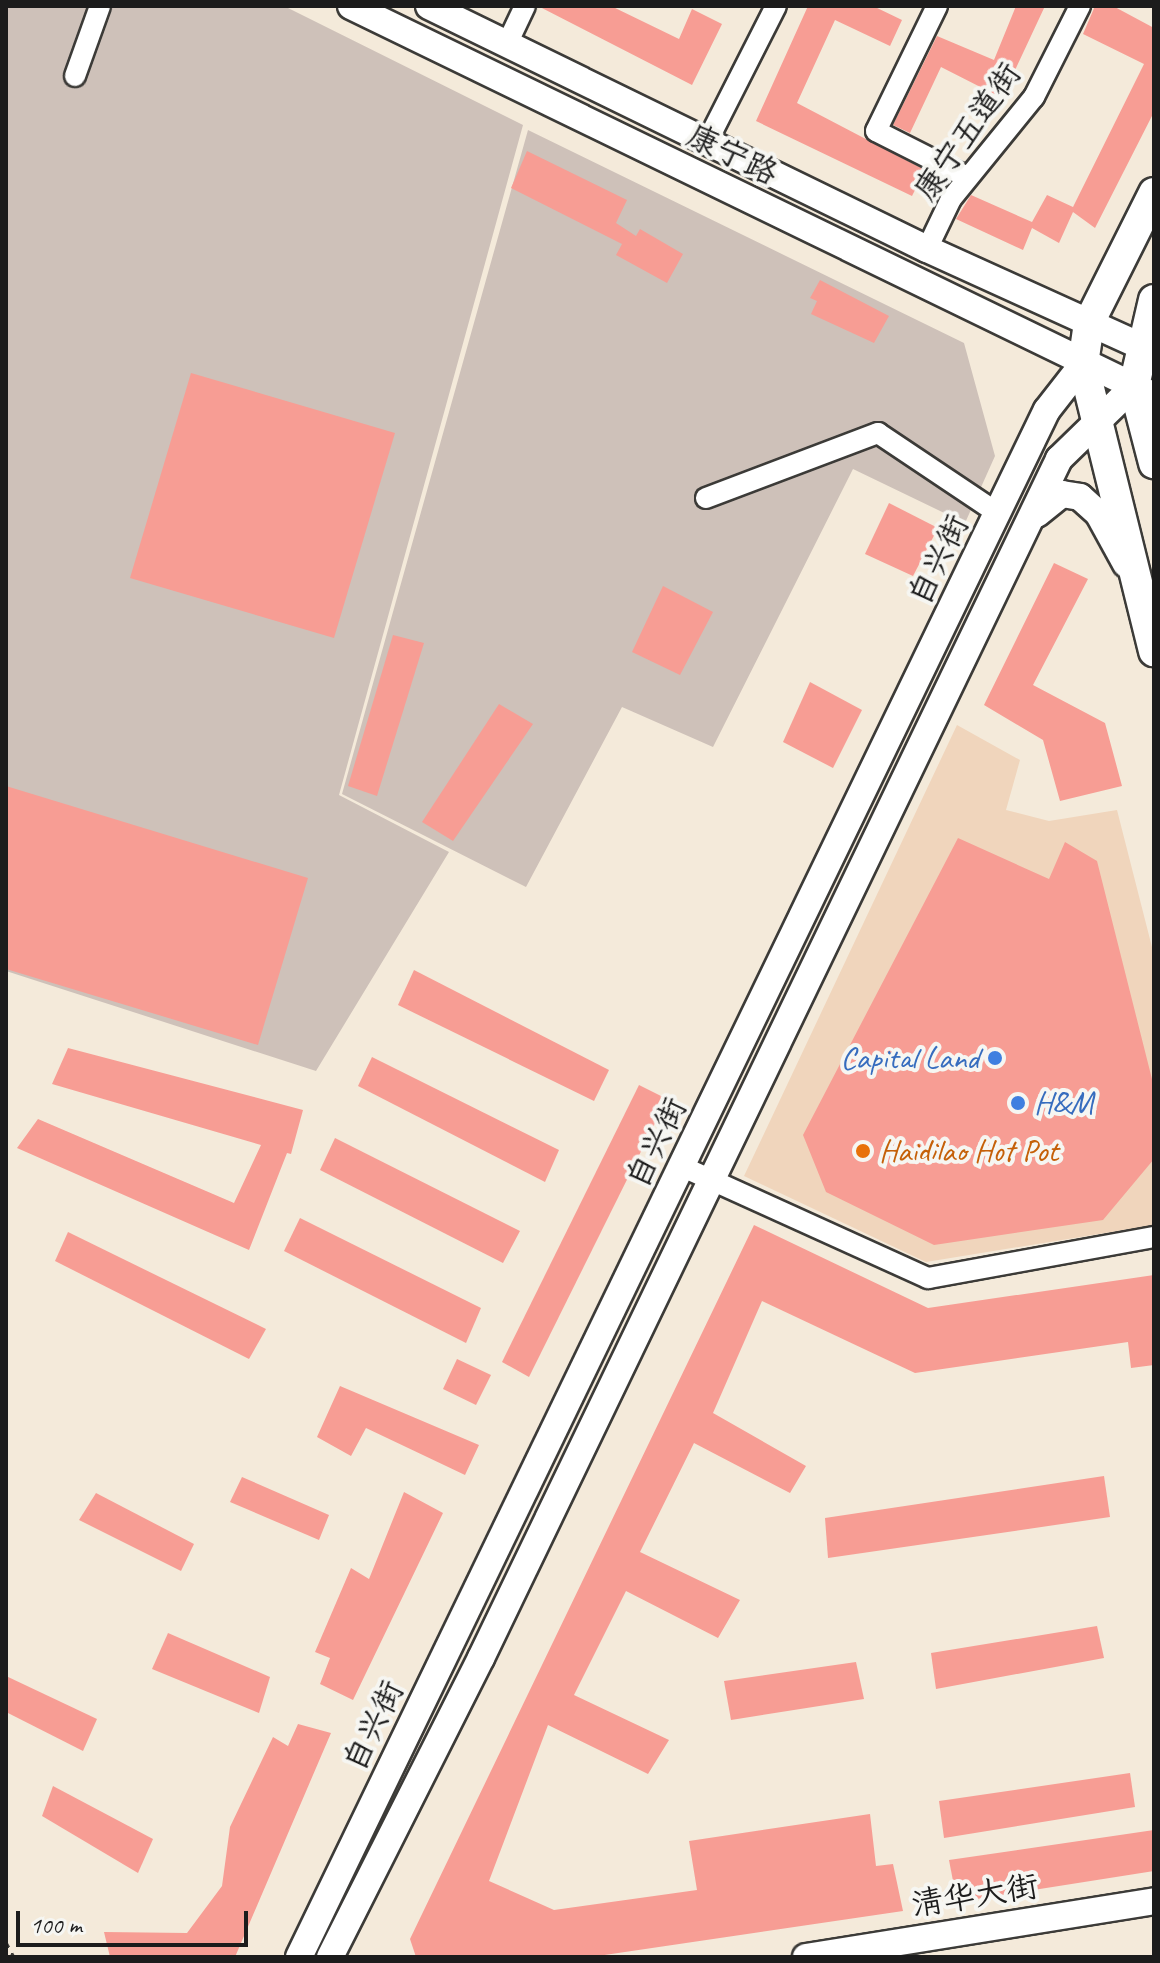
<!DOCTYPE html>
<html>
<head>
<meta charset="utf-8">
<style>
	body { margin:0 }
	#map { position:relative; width:1160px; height:1963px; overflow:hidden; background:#f4eada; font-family:Caveat,"LXGW WenKai TC",sans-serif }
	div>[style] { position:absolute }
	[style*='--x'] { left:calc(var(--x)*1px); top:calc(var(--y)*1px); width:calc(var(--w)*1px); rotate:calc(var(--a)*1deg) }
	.built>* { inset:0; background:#f0d5bc }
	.industrial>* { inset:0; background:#cec1b9 }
	.building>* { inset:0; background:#f79d94 }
	.path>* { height:3px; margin-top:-1.5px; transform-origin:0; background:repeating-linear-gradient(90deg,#3c3b38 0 6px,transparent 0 12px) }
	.roads { filter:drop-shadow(2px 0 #3c3b38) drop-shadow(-2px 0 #3c3b38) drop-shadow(0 2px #3c3b38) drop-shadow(0 -2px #3c3b38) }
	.minor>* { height:20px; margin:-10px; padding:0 10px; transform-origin:10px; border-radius:10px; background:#fff }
	.major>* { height:26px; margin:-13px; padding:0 13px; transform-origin:13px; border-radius:13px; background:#fff }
	.highway>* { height:30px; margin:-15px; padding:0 15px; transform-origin:15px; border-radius:15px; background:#fff }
	.dots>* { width:22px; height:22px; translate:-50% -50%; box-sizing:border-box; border:4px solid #f6f6f2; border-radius:50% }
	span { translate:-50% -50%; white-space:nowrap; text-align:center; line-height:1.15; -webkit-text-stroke:8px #f6f6f2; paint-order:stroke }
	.street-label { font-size:32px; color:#1c1c1c }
	.shop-label { font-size:32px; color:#366cbe }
	.right { translate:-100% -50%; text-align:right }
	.left { translate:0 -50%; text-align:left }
	.food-label { font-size:32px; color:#c56008 }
	.frame { position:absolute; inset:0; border:8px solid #1c1c1c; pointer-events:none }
	.scale { position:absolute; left:16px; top:1911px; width:232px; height:36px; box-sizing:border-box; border:4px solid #1c1c1c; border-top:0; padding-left:10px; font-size:24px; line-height:28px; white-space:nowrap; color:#1c1c1c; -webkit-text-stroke:6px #f6f6f2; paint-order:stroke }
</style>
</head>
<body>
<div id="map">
	<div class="built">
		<div style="clip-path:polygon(957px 725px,1020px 760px,1006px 810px,1049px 821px,1117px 810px,1154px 955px,1154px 1225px,926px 1262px,744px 1176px)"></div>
	</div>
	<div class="industrial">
		<div style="clip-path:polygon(6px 6px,284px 6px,523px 125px,339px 795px,449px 852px,316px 1071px,6px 971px)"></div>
		<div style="clip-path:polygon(528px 130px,964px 343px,995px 456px,965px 523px,853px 469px,713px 747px,622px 707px,526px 887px,342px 794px)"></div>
	</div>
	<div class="building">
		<div style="clip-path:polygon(538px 6px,611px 6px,679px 39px,692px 9px,722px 24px,692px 85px)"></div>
		<div style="clip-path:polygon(808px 6px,873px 6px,902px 20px,890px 46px,835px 20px,797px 103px,925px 170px,912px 196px,756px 121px)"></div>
		<div style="clip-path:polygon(1016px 6px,1045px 6px,1002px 98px,941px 67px,910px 133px,893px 125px,937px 36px,994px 60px)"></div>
		<div style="clip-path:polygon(1095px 6px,1113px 6px,1154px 28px,1154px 112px,1095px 228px,1073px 212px,1059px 243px,1032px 228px,1023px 250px,956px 219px,971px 195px,1032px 222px,1047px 195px,1073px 207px,1144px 64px,1083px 34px)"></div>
		<div style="clip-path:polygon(527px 151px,627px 200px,616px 223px,636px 236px,640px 229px,683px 254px,667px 283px,616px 255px,622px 244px,511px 188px)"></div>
		<div style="clip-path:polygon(820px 280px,889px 316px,874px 343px,811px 314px,817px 301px,810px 298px)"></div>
		<div style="clip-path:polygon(191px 373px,395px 433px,334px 638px,130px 578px)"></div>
		<div style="clip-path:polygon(889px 503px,938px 528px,913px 576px,865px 554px)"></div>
		<div style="clip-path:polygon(1054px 563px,1088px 579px,1033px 685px,1105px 723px,1122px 786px,1060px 801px,1043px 740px,984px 705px)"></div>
		<div style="clip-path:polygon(663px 586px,713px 612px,680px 675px,632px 652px)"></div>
		<div style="clip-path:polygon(393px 635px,424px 643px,377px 796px,348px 786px)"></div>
		<div style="clip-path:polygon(810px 682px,862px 710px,833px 768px,783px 742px)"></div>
		<div style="clip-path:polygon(499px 704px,533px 724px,453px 841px,422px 822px)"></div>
		<div style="clip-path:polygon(6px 786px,308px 878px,258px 1045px,6px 969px)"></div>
		<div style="clip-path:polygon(958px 838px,1049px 879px,1065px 842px,1097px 861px,1154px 1087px,1154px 1159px,1103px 1220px,934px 1245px,826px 1192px,803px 1135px)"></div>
		<div style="clip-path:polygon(414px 970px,609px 1070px,594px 1101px,398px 1005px)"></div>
		<div style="clip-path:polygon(68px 1048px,303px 1110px,291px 1154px,287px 1153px,249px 1250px,17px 1148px,38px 1119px,234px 1203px,261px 1145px,52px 1084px)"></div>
		<div style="clip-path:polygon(372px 1057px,559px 1150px,545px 1182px,358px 1086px)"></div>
		<div style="clip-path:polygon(639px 1085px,667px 1099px,529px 1377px,502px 1362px)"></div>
		<div style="clip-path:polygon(335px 1138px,520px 1231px,503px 1263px,320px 1170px)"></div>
		<div style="clip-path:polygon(300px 1218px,481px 1308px,466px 1343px,284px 1251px)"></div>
		<div style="clip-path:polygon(754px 1225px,928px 1308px,1154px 1275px,1154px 1365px,1131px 1368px,1128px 1342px,915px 1373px,762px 1301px,713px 1413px,806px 1466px,790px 1493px,694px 1443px,640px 1552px,740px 1600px,718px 1638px,626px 1591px,574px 1695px,669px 1740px,648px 1774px,548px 1725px,489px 1881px,554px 1910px,697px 1890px,689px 1841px,870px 1814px,876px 1866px,893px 1864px,903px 1911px,591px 1957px,416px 1957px,410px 1939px)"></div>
		<div style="clip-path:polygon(68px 1232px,266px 1329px,249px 1359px,55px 1261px)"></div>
		<div style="clip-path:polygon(457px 1359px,491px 1375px,476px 1405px,443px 1389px)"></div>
		<div style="clip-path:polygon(340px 1386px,479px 1445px,465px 1475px,366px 1428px,351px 1456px,317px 1437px)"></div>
		<div style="clip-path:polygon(1104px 1476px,1110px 1517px,828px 1558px,825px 1518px)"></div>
		<div style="clip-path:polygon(242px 1477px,329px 1515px,319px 1540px,230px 1502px)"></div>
		<div style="clip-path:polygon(404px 1492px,443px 1513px,353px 1700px,320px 1684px,330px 1658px,315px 1652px,351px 1568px,369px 1579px)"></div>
		<div style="clip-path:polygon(96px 1493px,194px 1544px,181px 1571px,79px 1520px)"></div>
		<div style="clip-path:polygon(1097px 1626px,1104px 1658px,936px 1689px,931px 1653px)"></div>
		<div style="clip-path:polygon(168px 1633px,270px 1677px,259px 1713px,152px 1669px)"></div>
		<div style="clip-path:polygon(856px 1662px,864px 1699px,731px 1720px,724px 1681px)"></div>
		<div style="clip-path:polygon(6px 1676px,97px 1719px,83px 1751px,6px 1712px)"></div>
		<div style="clip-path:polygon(298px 1724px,331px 1733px,235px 1957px,110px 1957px,104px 1932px,187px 1933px,222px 1886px,230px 1827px,273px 1737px,288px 1746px)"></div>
		<div style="clip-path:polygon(1130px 1773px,1135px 1807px,944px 1838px,939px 1801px)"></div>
		<div style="clip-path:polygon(53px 1786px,153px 1839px,138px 1873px,42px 1816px)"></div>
		<div style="clip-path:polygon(1154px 1830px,1154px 1871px,957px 1902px,949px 1860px)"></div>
	</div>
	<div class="path">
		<div style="--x:6;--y:1942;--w:17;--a:62"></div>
	</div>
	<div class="roads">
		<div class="minor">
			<div style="--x:937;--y:6;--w:139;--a:116"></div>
			<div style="--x:876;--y:131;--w:102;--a:26.8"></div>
			<div style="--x:507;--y:44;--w:42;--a:-64.7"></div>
			<div style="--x:75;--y:76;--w:74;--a:-70.3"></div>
			<div style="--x:708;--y:140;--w:150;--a:-63.1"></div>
			<div style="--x:927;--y:249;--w:55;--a:-64.4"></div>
			<div style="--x:951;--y:199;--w:132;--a:-50.9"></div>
			<div style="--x:1034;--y:97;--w:102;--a:-63.2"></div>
			<div style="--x:706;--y:498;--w:184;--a:-20.7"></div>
			<div style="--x:878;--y:433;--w:146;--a:33.8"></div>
			<div style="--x:683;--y:1167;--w:269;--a:24.4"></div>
			<div style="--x:928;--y:1278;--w:230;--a:-10.3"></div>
		</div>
		<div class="major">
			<div style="--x:351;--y:6;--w:893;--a:25.9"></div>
			<div style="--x:429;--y:6;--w:554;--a:26.01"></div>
			<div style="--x:927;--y:249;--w:249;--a:24.4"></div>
			<div style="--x:1037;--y:514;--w:32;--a:-39"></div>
			<div style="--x:1062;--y:494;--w:18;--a:9"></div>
			<div style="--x:1080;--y:497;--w:24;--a:42"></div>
			<div style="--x:1098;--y:513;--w:58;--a:61.2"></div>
			<div style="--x:299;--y:1957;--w:1718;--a:-64.2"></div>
			<div style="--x:1047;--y:410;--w:58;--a:-52"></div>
			<div style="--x:330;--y:1957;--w:335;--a:-63.2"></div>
			<div style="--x:481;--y:1658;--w:1331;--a:-64.26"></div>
			<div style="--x:1059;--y:459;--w:105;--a:-44.2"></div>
			<div style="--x:806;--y:1957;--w:352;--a:-9.1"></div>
		</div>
		<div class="highway">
			<div style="--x:1154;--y:193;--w:145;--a:116.6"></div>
			<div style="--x:1089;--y:323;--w:41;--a:98.3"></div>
			<div style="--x:1083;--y:364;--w:296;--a:76.1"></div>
			<div style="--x:1154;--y:300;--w:88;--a:103.1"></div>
			<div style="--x:1134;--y:386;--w:80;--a:75.4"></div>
		</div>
	</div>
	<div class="dots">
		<div style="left:995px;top:1058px;background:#3f7fe0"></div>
		<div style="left:1018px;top:1103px;background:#3f7fe0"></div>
		<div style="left:863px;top:1151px;background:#e8710a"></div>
	</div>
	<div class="street-label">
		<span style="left:968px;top:132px;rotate:-55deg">康宁五道街</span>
		<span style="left:732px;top:155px;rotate:26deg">康宁路</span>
		<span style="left:939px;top:560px;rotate:-64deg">自兴街</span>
		<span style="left:657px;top:1143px;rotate:-64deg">自兴街</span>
		<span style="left:374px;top:1726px;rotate:-64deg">自兴街</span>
		<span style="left:975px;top:1896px;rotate:-9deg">清华大街</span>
	</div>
	<div class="shop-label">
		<span class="right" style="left:979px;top:1058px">Capital Land</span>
		<span class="left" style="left:1034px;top:1103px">H&amp;M</span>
	</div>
	<div class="food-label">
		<span class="left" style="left:879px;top:1151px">Haidilao Hot Pot</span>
	</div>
	<div class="frame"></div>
	<div class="scale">100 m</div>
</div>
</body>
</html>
